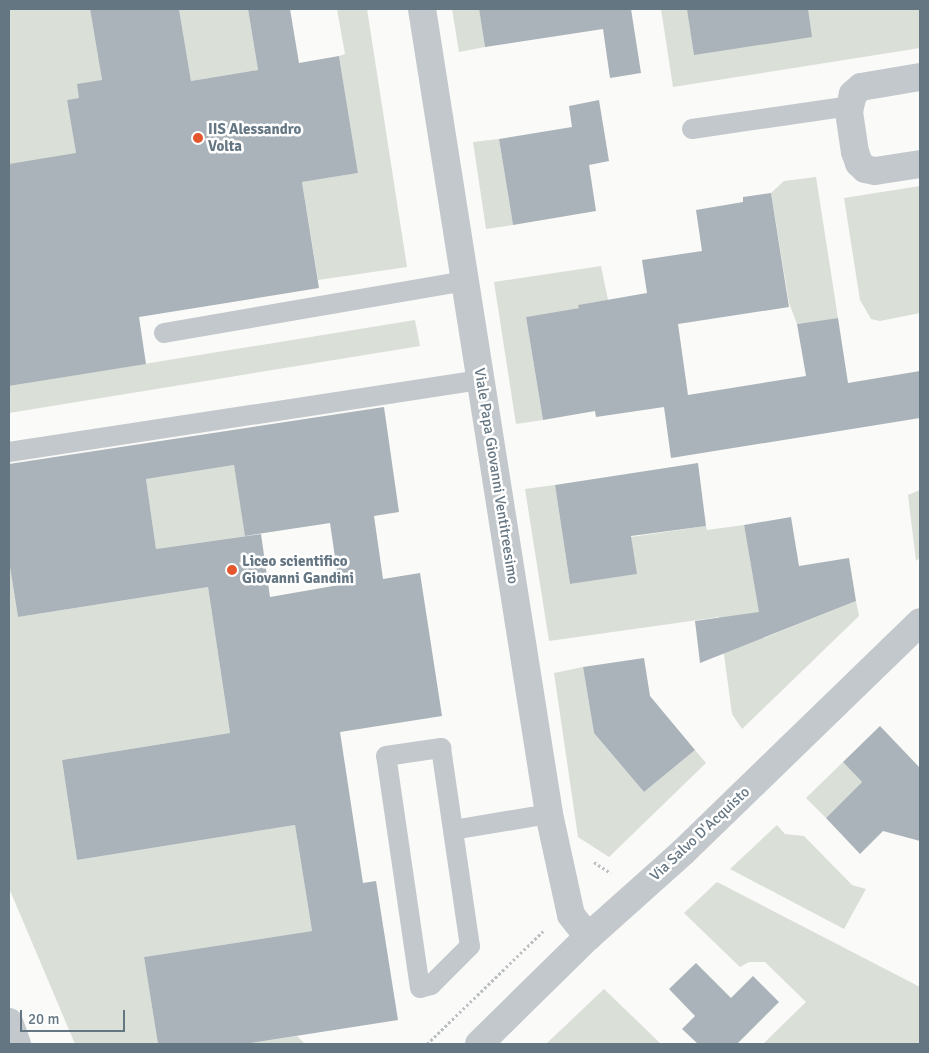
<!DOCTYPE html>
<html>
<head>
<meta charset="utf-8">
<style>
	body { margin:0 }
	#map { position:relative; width:929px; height:1053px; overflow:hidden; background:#fafaf8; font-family:Signika,sans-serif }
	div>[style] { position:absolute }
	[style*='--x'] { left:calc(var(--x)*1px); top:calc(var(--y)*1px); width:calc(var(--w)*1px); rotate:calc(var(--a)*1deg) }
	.green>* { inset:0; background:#dadfd7 }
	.building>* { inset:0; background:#aab3b9 }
	.path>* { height:3px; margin-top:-1.5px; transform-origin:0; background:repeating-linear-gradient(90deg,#bbbfc2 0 2.5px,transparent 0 5px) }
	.lane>* { height:20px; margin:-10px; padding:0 10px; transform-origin:10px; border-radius:10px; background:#c3c8cc }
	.street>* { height:28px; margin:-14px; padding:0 14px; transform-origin:14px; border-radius:14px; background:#c3c8cc }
	.dots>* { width:14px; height:14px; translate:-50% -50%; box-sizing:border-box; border:2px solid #fff; border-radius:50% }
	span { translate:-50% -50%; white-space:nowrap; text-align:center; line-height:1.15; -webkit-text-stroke:5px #fff; paint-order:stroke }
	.poi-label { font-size:15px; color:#657683; font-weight:700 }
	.left { translate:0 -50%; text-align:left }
	.street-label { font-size:15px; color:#657683 }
	.frame { position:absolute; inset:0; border:10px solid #657683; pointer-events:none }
	.scale { position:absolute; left:20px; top:1010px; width:105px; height:22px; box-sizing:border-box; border:2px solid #657683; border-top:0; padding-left:6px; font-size:15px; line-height:18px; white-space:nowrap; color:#657683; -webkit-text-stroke:4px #fff; paint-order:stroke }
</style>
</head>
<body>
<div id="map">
	<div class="green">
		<div style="clip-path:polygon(9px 9px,90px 9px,102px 80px,79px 98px,67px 100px,77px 158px,9px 164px)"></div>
		<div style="clip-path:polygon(179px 9px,248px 9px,258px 70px,191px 81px)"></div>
		<div style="clip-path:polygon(337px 9px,367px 9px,407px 267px,318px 280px,302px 182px,358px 173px,339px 56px,345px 54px)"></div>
		<div style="clip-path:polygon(452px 9px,479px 9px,485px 47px,459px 52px)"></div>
		<div style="clip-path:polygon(661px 9px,920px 9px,920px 48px,673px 87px)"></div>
		<div style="clip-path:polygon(499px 139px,513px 225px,486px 229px,473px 142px)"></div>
		<div style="clip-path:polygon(816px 177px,838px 318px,797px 324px,789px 303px,771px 193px,784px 181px)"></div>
		<div style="clip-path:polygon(920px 186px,920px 313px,880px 321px,871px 319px,860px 300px,844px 198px)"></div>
		<div style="clip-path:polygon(601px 266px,608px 300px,579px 305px,579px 308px,526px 317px,543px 420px,516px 424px,494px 282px)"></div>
		<div style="clip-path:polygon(415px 320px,420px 346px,9px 413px,9px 386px)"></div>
		<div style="clip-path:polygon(234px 465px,246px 536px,156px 549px,146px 479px)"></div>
		<div style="clip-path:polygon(555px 485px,570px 584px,636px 574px,631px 537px,706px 526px,707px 530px,744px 525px,764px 638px,856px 601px,859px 616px,742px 729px,732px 714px,719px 617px,549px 641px,525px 489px)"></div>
		<div style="clip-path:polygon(920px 490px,920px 557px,916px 561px,908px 495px)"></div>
		<div style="clip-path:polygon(9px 561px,18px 617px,208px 587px,230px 733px,62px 760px,77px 860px,295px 825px,312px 931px,144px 957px,158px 1044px,75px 1044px,9px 888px)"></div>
		<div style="clip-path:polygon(583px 667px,594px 733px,644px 792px,695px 750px,706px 763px,609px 857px,578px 837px,554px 673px)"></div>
		<div style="clip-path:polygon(843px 762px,862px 782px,826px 818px,806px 798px)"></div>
		<div style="clip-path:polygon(777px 825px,785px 834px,804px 836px,852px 885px,866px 889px,844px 929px,730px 869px)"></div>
		<div style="clip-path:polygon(717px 882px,920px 987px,920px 1044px,763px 1044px,806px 1002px,765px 962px,749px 962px,740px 967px,684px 913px)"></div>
		<div style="clip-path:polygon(604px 989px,661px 1044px,546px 1044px)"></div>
		<div style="clip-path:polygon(297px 1036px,305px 1044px,244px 1044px)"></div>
	</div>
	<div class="building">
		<div style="clip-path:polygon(90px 9px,179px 9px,191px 81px,258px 70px,248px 9px,290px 9px,299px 63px,339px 56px,358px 173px,302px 182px,319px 288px,139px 317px,146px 364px,9px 386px,9px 164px,76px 153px,67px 100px,79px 98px,77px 84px,102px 80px)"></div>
		<div style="clip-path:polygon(479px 9px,631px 9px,641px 73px,610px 78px,603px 29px,485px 47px)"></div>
		<div style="clip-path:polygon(687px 9px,808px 9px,812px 37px,694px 55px)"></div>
		<div style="clip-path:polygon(599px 100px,609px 161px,589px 165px,596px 211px,513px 225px,499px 139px,572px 127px,569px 106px)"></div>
		<div style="clip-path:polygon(771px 193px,789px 307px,678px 324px,688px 395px,806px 376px,797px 324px,838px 318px,848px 383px,920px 371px,920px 418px,671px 458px,664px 407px,596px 417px,595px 411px,543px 420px,526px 317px,579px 308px,578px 305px,647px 293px,642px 260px,702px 251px,696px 210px,743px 202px,743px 197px)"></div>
		<div style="clip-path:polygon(evenodd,384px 407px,399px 512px,374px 516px,383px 579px,420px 573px,442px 716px,340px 732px,363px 883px,376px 881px,398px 1020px,244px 1044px,158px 1044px,144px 957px,312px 931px,295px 825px,77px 860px,62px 760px,230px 733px,208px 587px,18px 617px,9px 561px,9px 464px,384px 407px,234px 465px,245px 536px,330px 523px,339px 585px,270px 597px,261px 534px,156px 549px,146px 479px,234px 465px)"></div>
		<div style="clip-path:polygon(698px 463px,706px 526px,631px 536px,637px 574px,570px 584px,555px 485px)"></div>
		<div style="clip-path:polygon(791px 517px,799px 566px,849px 558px,856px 601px,700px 663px,695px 621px,759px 612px,744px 525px)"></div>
		<div style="clip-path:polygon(644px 658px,650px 696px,695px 750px,644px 792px,594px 733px,583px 667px)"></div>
		<div style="clip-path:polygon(880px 726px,920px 768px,920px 841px,883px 831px,860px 854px,826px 818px,862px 782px,843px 762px)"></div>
		<div style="clip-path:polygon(696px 963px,731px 998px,753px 976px,779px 1002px,737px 1044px,698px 1044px,682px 1029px,695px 1016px,669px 989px)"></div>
	</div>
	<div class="path">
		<div style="--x:594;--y:862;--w:20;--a:33"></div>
		<div style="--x:427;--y:1044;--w:162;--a:-44.2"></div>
	</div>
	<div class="lane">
		<div style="--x:692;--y:129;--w:159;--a:-8.3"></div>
		<div style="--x:164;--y:333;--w:305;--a:-9.8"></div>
		<div style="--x:9;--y:452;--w:477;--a:-8.7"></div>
		<div style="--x:441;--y:748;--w:200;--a:81.7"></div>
		<div style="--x:470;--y:946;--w:55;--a:135"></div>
		<div style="--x:431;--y:985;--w:11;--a:165"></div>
		<div style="--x:420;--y:988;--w:234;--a:-98.3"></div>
		<div style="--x:386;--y:756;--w:56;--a:-8.3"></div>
		<div style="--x:453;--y:830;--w:97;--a:-9.5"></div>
	</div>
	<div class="street">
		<div style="--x:422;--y:9;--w:815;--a:81.03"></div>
		<div style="--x:549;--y:814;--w:103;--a:77.7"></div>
		<div style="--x:571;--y:915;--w:28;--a:52"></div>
		<div style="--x:920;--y:77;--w:60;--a:170.4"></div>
		<div style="--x:861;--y:87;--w:11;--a:139"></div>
		<div style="--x:853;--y:94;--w:18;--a:103"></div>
		<div style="--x:849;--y:112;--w:40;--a:81.5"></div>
		<div style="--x:855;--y:152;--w:12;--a:70"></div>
		<div style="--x:859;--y:163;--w:8;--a:45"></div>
		<div style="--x:865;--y:169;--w:10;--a:11"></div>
		<div style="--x:875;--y:171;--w:46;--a:-8.8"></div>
		<div style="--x:9;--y:1022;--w:23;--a:70"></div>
		<div style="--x:479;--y:1044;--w:153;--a:-44.5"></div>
		<div style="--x:588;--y:937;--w:127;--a:-41.8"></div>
		<div style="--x:683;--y:852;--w:330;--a:-44.1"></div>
	</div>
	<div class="dots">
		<div style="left:198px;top:138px;background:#e4572e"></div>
		<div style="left:232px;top:570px;background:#e4572e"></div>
	</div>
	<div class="poi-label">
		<span class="left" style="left:208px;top:138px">IIS Alessandro<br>Volta</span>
		<span class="left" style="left:242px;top:570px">Liceo scientifico<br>Giovanni Gandini</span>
	</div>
	<div class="street-label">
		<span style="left:496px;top:476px;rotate:81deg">Viale Papa Giovanni Ventitreesimo</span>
		<span style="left:700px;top:834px;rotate:-43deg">Via Salvo D'Acquisto</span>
	</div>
	<div class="frame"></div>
	<div class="scale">20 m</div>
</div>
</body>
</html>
